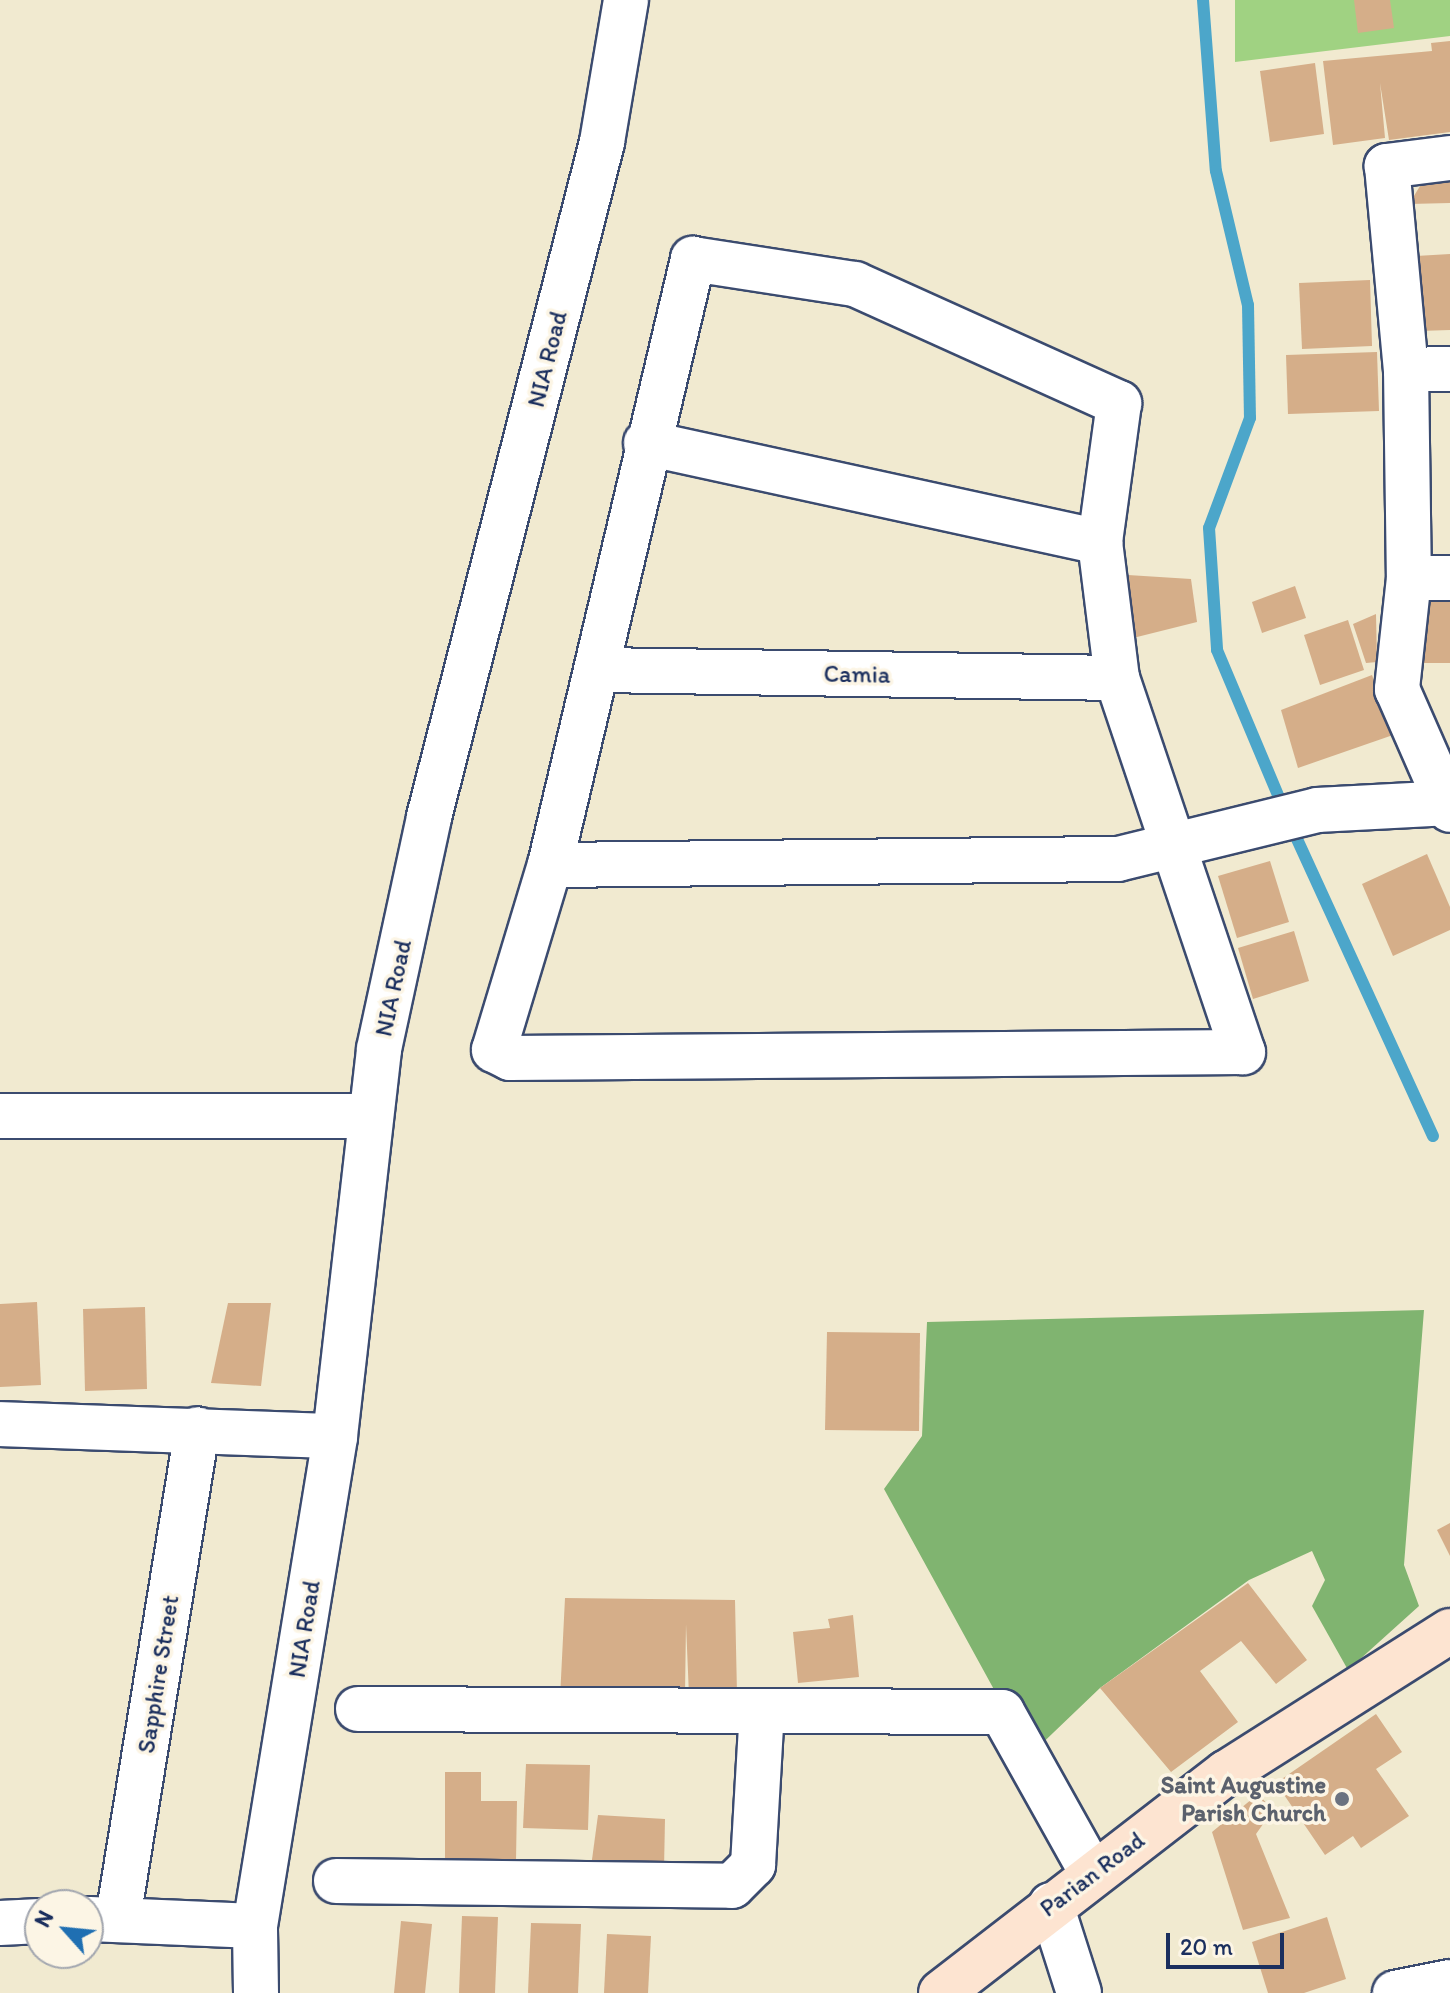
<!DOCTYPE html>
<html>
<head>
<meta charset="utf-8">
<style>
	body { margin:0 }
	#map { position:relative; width:1450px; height:1993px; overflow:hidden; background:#f1ead0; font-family:Itim,sans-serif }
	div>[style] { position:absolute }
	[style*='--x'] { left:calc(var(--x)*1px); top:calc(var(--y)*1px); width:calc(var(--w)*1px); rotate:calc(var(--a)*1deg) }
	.green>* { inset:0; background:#a0d282 }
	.forest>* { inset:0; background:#80b470 }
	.stream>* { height:12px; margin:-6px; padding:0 6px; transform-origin:6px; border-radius:6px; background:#4ca6ca }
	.building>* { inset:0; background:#d5ae89 }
	.roads { filter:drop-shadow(2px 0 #3b4b6f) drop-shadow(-2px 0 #3b4b6f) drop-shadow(0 2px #3b4b6f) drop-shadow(0 -2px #3b4b6f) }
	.minor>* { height:44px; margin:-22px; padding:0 22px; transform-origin:22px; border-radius:22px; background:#fff }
	.secondary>* { height:44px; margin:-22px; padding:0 22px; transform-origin:22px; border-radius:22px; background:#fde4d1 }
	.dots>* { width:22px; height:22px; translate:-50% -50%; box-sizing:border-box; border:4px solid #fcf5e5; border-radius:50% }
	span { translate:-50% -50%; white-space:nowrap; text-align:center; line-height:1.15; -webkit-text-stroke:7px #fcf5e5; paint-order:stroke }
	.street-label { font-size:24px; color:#1b2f5e }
	.worship-label { font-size:24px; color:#5b616d; font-weight:700 }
	.right { translate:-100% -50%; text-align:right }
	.north { position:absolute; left:24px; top:1889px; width:80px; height:80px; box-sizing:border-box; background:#fcf5e5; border:2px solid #a2a6af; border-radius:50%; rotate:297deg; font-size:22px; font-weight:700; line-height:32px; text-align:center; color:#1b2f5e }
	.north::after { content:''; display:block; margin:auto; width:28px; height:36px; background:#1f6fb2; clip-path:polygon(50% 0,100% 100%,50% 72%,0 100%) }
	.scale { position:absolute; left:1166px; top:1933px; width:118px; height:36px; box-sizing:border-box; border:4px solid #1b2f5e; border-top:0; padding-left:10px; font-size:24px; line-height:28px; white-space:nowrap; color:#1b2f5e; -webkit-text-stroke:6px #fcf5e5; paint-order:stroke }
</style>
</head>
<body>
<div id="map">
	<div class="green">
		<div style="clip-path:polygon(1235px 0,1450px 0,1450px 36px,1235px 62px)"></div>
	</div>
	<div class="forest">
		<div style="clip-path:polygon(1424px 1310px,1404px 1565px,1419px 1606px,1348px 1670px,1312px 1606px,1325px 1580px,1312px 1551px,1249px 1580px,1100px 1688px,1030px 1755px,884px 1489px,922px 1436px,927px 1322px)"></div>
	</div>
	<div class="stream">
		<div style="--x:1203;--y:0;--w:171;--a:85.7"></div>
		<div style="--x:1216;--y:171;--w:138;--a:76.6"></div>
		<div style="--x:1248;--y:305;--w:113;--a:89"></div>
		<div style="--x:1250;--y:418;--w:117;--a:110.4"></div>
		<div style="--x:1209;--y:528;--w:122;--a:86.2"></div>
		<div style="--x:1217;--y:650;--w:173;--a:67.2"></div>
		<div style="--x:1291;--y:826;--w:341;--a:65.4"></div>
	</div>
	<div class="building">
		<div style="clip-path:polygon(1354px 0,1390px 0,1394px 28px,1358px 33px)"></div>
		<div style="clip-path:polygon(1450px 41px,1450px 132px,1389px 140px,1380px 83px,1385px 138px,1333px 145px,1323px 61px,1432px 51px,1431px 43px)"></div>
		<div style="clip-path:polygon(1315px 63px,1324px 134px,1270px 142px,1260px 71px)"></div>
		<div style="clip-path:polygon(1450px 169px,1450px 203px,1409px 204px,1428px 173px)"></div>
		<div style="clip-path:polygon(1450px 254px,1450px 330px,1419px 331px,1416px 256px)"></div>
		<div style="clip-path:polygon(1370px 280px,1372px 346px,1302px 349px,1299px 283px)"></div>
		<div style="clip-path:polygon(1377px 352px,1379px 411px,1288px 414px,1286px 355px)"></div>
		<div style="clip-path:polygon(1112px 574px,1191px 579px,1197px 622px,1133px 638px)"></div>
		<div style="clip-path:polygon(1295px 586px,1306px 618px,1262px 633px,1252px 602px)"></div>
		<div style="clip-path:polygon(1413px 595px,1450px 595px,1450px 663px,1413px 663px)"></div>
		<div style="clip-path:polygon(1376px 614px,1377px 662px,1366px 663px,1353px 624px)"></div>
		<div style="clip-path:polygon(1348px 620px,1364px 670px,1320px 685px,1304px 635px)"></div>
		<div style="clip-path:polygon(1372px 675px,1393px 735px,1298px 768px,1281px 710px)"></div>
		<div style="clip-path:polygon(1427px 854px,1450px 907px,1450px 930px,1393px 956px,1362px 884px)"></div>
		<div style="clip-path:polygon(1270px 861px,1289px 922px,1237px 938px,1218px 876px)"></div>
		<div style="clip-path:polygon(1294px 931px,1309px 981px,1253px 999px,1238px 948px)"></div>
		<div style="clip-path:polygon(37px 1302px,41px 1385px,0 1387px,0 1304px)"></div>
		<div style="clip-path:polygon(228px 1303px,271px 1303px,261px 1386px,211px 1383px)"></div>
		<div style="clip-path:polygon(145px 1307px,147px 1389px,85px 1391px,83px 1309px)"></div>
		<div style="clip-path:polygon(827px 1332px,920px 1333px,919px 1431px,825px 1430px)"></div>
		<div style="clip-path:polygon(1450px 1523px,1450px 1556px,1437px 1530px)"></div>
		<div style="clip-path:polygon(1248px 1583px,1307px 1660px,1276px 1684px,1241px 1641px,1200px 1671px,1238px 1722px,1171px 1772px,1100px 1688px)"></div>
		<div style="clip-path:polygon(565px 1598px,735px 1600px,737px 1694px,689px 1696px,686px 1624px,685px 1694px,560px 1698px)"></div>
		<div style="clip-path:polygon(853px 1615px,859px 1677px,798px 1683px,793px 1632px,830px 1628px,828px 1619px)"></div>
		<div style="clip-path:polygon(1376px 1714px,1402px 1752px,1376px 1769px,1409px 1816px,1361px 1848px,1353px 1836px,1325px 1855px,1276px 1783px)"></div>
		<div style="clip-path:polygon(526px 1764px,590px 1765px,588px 1830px,523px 1828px)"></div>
		<div style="clip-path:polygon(445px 1772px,481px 1772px,481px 1801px,517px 1801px,516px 1861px,445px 1860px)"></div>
		<div style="clip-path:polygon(1258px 1794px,1273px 1810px,1256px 1834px,1290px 1918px,1243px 1930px,1212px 1832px)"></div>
		<div style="clip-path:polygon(598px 1815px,665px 1819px,664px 1869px,591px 1867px)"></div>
		<div style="clip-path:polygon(462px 1916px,498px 1917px,495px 1993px,459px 1993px)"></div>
		<div style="clip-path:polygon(1327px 1917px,1346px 1979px,1304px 1993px,1268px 1993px,1252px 1942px)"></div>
		<div style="clip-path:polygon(401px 1921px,432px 1924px,425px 1993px,394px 1993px)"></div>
		<div style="clip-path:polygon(531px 1923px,581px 1924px,578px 1993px,528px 1993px)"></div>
		<div style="clip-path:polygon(607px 1934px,651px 1936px,648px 1993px,604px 1993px)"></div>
	</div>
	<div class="roads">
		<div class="minor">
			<div style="--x:1450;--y:158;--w:64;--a:172.8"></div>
			<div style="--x:1387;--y:166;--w:205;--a:84.7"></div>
			<div style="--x:1406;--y:370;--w:208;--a:89.2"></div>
			<div style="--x:1409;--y:578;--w:112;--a:96.2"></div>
			<div style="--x:1397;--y:689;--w:132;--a:66.3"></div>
			<div style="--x:693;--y:259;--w:164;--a:8.8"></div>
			<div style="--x:855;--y:284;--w:290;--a:24.3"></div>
			<div style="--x:1119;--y:403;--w:140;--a:97.8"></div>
			<div style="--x:1100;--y:542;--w:137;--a:82.9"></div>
			<div style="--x:1117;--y:678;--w:395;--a:71.4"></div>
			<div style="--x:1243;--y:1052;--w:733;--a:179.53"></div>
			<div style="--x:510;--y:1058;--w:18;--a:-153"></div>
			<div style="--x:494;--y:1050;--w:193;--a:-73.2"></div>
			<div style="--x:550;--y:865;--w:623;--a:-76.72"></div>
			<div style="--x:1406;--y:370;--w:44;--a:-1.3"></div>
			<div style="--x:646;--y:443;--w:465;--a:12.3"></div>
			<div style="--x:1409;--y:578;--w:41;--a:0"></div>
			<div style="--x:598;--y:670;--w:519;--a:0.88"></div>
			<div style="--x:550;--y:865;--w:568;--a:-0.61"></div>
			<div style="--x:1118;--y:859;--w:205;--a:-13.8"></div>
			<div style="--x:1317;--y:810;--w:133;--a:-3"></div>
			<div style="--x:0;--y:1116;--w:368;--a:0"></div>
			<div style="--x:0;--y:1424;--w:335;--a:2.1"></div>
			<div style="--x:358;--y:1709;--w:644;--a:0.27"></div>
			<div style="--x:1002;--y:1712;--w:184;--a:60.8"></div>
			<div style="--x:336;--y:1881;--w:396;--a:0.7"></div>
			<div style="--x:732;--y:1886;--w:30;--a:-45"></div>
			<div style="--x:753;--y:1865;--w:154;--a:-86.7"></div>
			<div style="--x:1051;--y:1905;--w:92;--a:72.3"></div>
			<div style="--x:118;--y:1918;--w:495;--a:-80.8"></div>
			<div style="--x:90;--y:1919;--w:165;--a:2.4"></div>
			<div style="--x:0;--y:1923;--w:40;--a:-2.9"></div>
			<div style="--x:256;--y:1993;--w:67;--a:-90.9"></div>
			<div style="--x:255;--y:1926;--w:496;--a:-80.7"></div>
			<div style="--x:335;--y:1436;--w:389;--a:-83.5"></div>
			<div style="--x:379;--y:1049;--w:237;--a:-77.8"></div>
			<div style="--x:429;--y:817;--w:697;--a:-75.62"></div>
			<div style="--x:602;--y:142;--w:144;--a:-80.4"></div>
			<div style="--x:1395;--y:1993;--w:56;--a:-11.3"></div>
		</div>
		<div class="secondary">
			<div style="--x:941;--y:1993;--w:360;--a:-37.7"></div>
			<div style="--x:1226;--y:1773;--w:265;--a:-32.4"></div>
		</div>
	</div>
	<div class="dots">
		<div style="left:1342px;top:1799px;background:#6b7280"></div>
	</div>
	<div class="street-label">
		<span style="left:547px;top:359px;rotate:-76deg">NIA Road</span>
		<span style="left:857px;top:674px;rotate:1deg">Camia</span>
		<span style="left:393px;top:988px;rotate:-78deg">NIA Road</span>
		<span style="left:304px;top:1629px;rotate:-81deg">NIA Road</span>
		<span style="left:158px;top:1674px;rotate:-81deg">Sapphire Street</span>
		<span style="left:1092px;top:1874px;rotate:-37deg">Parian Road</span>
	</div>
	<div class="worship-label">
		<span class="right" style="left:1326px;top:1799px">Saint Augustine<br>Parish Church</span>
	</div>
	<div class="north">N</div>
	<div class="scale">20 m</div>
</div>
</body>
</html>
